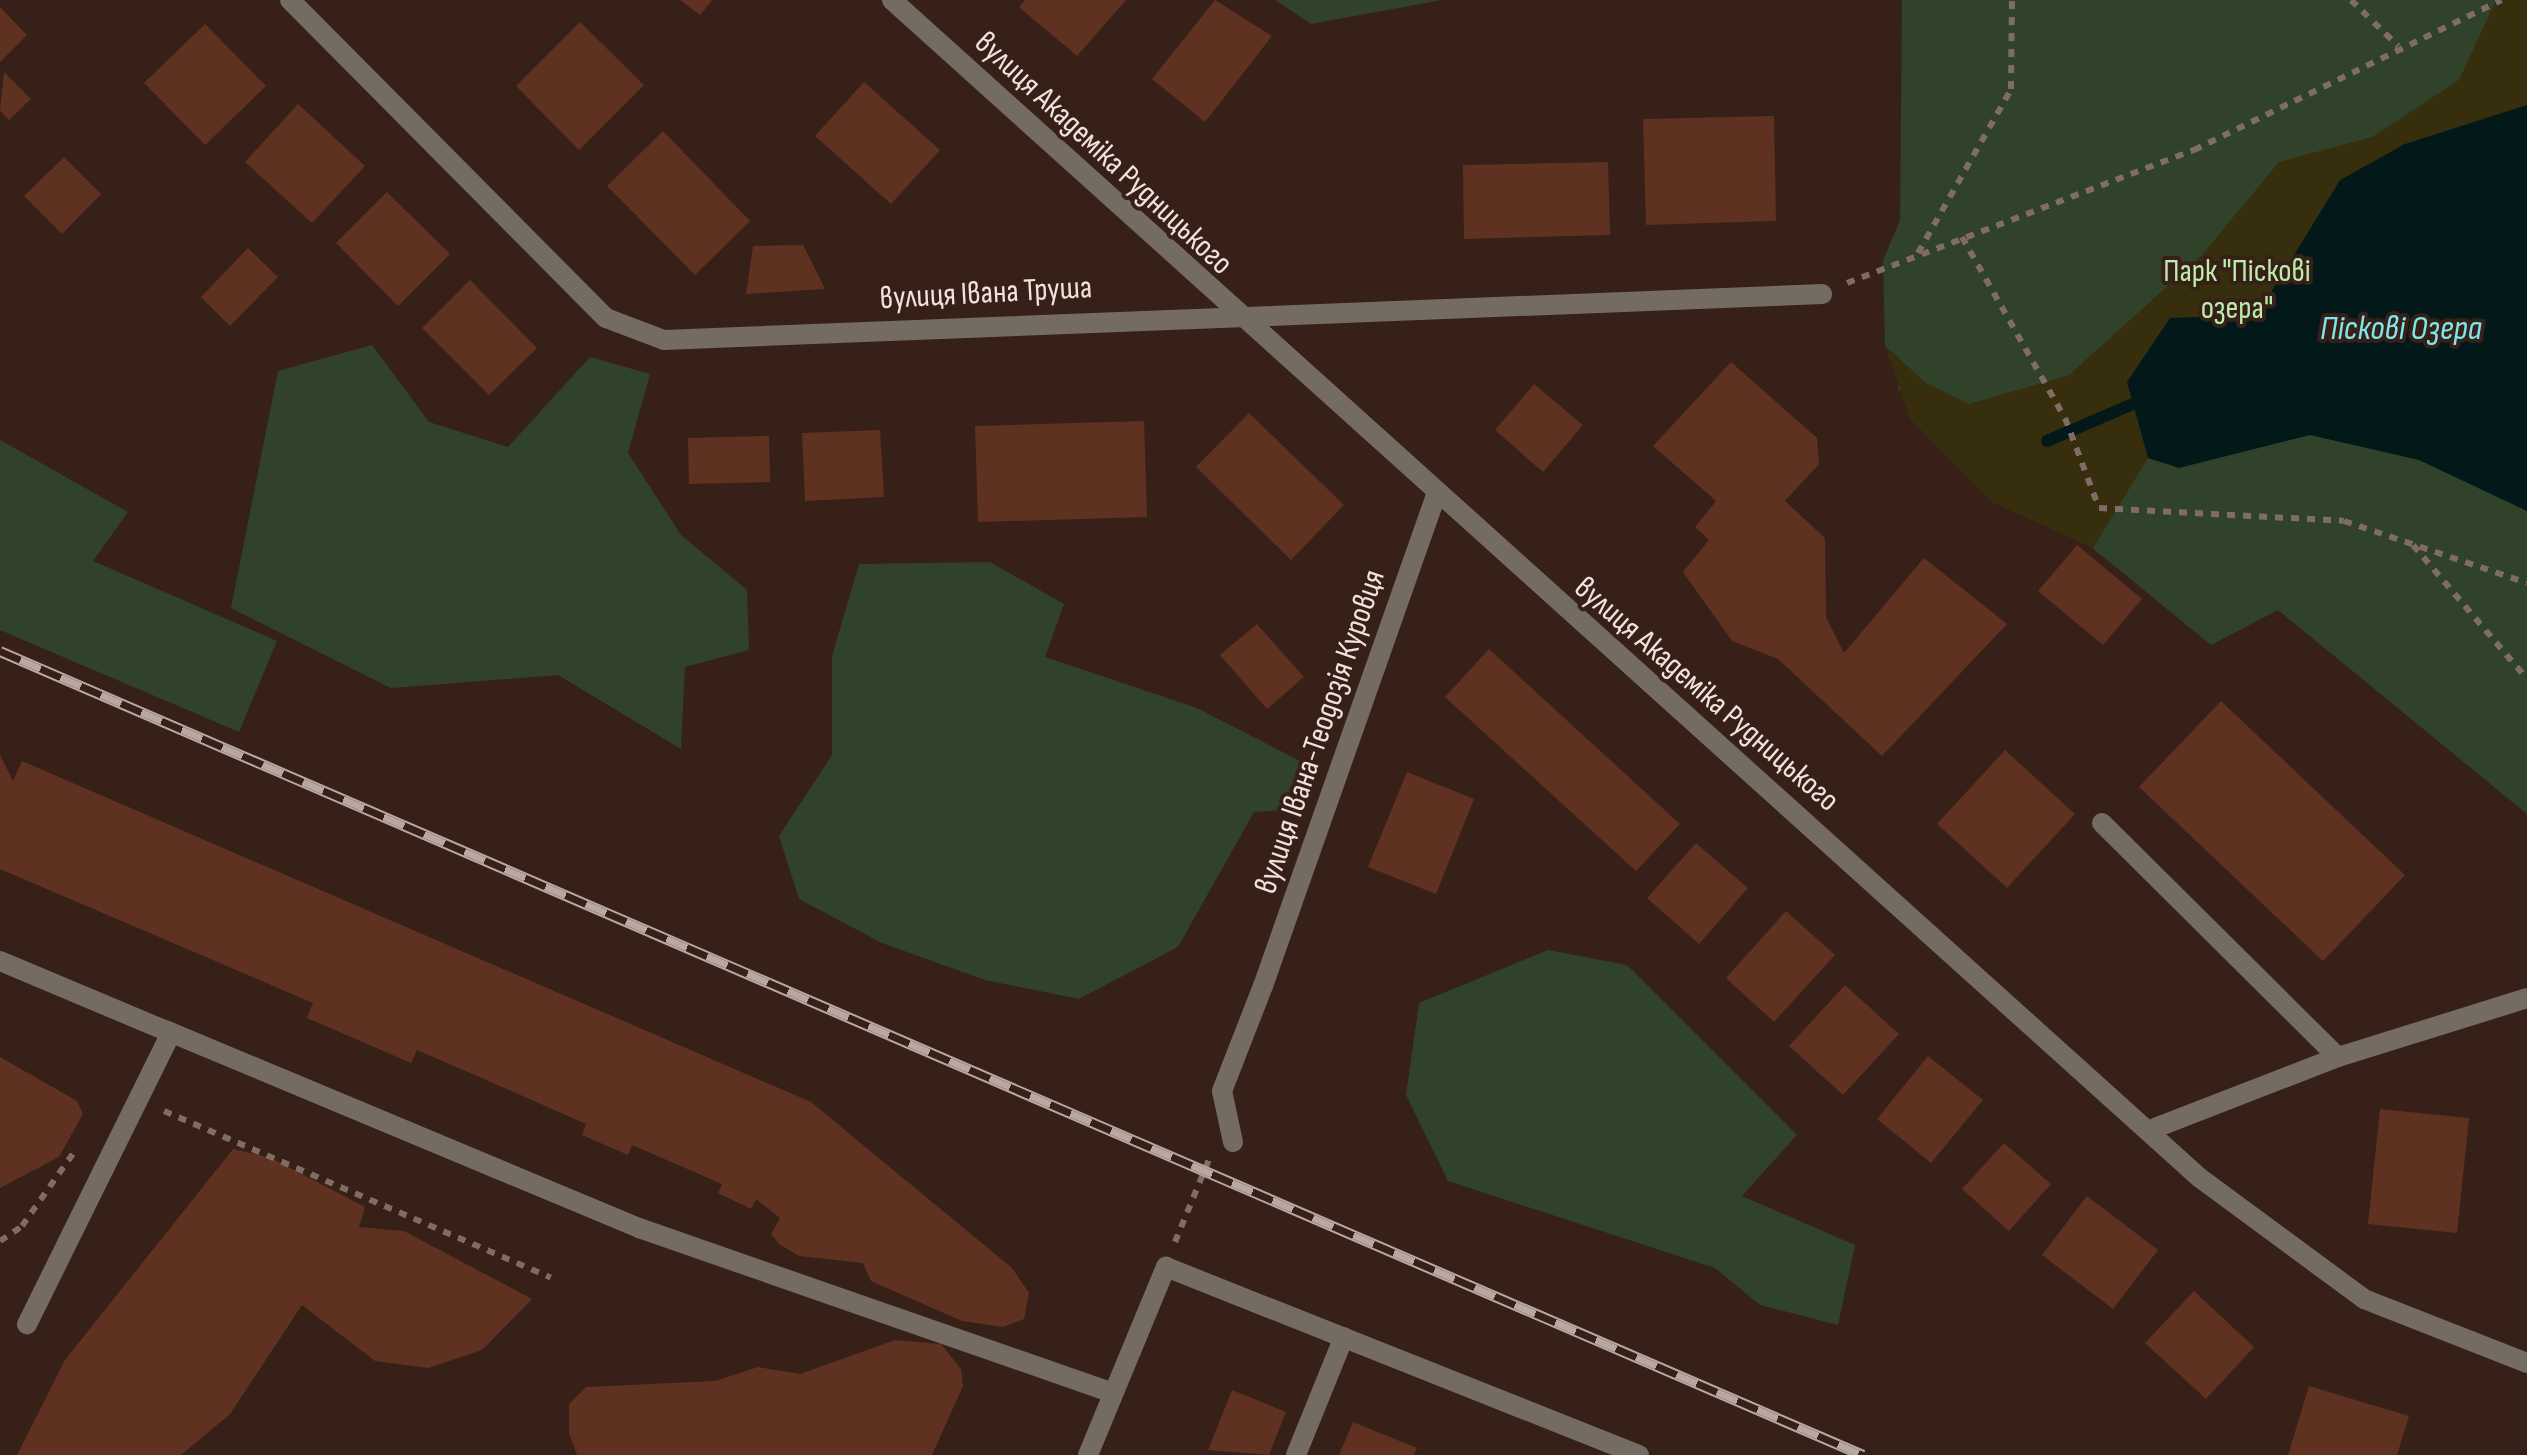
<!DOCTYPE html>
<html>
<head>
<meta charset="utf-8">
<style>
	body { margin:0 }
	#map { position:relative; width:2527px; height:1455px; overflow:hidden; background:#372018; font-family:"Sofia Sans Condensed",sans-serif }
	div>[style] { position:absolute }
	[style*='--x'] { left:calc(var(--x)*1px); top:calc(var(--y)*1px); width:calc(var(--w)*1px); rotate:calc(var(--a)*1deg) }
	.green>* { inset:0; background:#30422a }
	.sand>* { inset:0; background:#362e0d }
	.water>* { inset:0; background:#031819 }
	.stream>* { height:12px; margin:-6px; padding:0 6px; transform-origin:6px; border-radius:6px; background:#031819 }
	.building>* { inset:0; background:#5e3121 }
	.path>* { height:6px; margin-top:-3px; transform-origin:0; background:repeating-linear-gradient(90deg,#816c65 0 8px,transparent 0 16px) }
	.lane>* { height:20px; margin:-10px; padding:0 10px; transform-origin:10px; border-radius:10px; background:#746c63 }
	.street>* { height:20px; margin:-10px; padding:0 10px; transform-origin:10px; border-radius:10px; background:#746c63 }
	.rail>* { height:11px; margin-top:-5.5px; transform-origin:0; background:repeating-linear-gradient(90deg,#372018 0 22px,#b9a7a1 0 44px); box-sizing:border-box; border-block:2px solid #b9a7a1 }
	span { translate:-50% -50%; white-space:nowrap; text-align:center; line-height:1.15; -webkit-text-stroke:8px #372018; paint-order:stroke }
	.street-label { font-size:32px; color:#f2e2dc }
	.park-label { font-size:32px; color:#bbecab }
	.water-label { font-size:35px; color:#7ce8ec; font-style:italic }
</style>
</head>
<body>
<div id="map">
	<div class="green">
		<div style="clip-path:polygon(1275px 0,1442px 0,1311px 24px)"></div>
		<div style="clip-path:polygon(1902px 0,2527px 0,2527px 814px,2278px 610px,2211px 645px,1898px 389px,1899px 358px,1885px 346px,1883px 260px,1900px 220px)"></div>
		<div style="clip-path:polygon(372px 345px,429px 422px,508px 447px,590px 357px,650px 374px,628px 453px,681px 535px,747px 590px,749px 650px,685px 667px,681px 749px,558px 675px,391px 688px,231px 608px,278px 371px)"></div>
		<div style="clip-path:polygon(0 440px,128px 512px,93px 561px,277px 641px,239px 732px,0 630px)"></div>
		<div style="clip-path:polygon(990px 562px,1064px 604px,1045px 657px,1197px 708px,1306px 764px,1286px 810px,1254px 812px,1178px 947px,1079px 999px,985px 980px,882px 943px,799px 899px,779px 836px,832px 755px,832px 656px,859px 564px)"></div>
		<div style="clip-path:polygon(1548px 950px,1627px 965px,1797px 1135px,1742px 1196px,1855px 1245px,1838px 1325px,1760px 1305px,1715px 1268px,1448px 1181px,1406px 1095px,1419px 1003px)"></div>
	</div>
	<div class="sand">
		<div style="clip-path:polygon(2496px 0,2527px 0,2527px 105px,2340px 180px,2257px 315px,2127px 382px,2148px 458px,2093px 548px,1992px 502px,1910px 419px,1885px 346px,1926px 383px,1969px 404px,2069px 375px,2201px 256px,2279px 162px,2372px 137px,2459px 80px)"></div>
	</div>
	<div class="water">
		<div style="clip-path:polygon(2527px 105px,2527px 511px,2419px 460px,2310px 435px,2179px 468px,2148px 458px,2127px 382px,2170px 318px,2257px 315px,2340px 180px,2405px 144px)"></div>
	</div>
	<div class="stream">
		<div style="--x:2047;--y:441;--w:94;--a:-23.3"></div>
	</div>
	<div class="building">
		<div style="clip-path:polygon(680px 0,712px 0,700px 15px)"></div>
		<div style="clip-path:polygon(1025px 0,1126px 0,1077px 56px,1019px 7px)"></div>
		<div style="clip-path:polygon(1215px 0,1272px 36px,1205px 122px,1152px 79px)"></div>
		<div style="clip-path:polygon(0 7px,27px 35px,0 62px)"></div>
		<div style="clip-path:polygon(580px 22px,644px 85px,579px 150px,516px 86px)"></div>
		<div style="clip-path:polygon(205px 24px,266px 86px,205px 145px,144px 83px)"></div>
		<div style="clip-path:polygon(4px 72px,31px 99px,9px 120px,0 111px)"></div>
		<div style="clip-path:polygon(864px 82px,940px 150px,891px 204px,815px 136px)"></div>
		<div style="clip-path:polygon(298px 104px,365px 166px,312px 223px,245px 162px)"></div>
		<div style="clip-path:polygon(1774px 116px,1776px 221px,1646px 225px,1643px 119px)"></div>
		<div style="clip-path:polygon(663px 131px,750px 221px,695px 275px,607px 186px)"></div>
		<div style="clip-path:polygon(64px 157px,101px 194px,62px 234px,24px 196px)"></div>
		<div style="clip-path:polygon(1608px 162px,1610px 235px,1464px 239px,1463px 165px)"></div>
		<div style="clip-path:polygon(387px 192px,450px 254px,398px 306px,336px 243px)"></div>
		<div style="clip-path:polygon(803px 245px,825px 289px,746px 294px,753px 246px)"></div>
		<div style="clip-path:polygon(248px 248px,278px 277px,230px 326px,201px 297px)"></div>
		<div style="clip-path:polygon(470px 280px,537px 348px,489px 395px,422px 328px)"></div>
		<div style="clip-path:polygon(1731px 362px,1817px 438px,1819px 464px,1785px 501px,1825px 538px,1826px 617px,1844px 653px,1924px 558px,2007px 624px,1882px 756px,1778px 659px,1732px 641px,1683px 572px,1709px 540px,1695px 527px,1716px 501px,1653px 446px)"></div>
		<div style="clip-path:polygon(1534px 384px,1583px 425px,1543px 472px,1495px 430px)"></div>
		<div style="clip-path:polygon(1249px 413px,1344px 505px,1291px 560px,1196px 467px)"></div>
		<div style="clip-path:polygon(1144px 421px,1147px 517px,978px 522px,975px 426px)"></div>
		<div style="clip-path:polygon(880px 430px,884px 497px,805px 501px,802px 433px)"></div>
		<div style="clip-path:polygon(769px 436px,770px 482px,689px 484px,688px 438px)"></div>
		<div style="clip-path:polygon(2077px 545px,2142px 599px,2103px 645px,2038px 591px)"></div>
		<div style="clip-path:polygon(1257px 624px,1304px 677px,1267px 709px,1220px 655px)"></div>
		<div style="clip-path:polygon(1489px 649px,1680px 824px,1636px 871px,1445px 697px)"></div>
		<div style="clip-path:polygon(2221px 701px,2405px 875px,2323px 961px,2139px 787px)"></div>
		<div style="clip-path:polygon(2005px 750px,2075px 814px,2007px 888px,1937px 824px)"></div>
		<div style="clip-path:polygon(0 755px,13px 781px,22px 761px,811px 1102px,1012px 1268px,1029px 1293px,1024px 1319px,1003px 1327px,962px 1321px,871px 1281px,863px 1263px,799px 1256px,779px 1244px,771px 1234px,780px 1218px,756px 1199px,751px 1209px,718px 1193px,722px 1184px,632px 1145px,628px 1155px,582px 1135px,586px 1124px,484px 1079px,417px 1050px,411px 1063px,307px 1018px,313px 1003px,0 869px)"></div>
		<div style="clip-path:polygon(1407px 772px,1474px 799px,1436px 894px,1368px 867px)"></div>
		<div style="clip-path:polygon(1696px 843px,1748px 888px,1699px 944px,1647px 898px)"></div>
		<div style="clip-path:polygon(1786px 911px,1835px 955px,1774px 1022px,1726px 978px)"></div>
		<div style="clip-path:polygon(1845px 985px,1899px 1034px,1843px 1095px,1789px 1046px)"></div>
		<div style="clip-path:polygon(1928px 1056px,1983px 1100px,1931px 1163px,1877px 1119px)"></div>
		<div style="clip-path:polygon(0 1057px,77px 1101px,83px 1114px,59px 1157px,0 1188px)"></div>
		<div style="clip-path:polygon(2380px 1109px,2469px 1118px,2457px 1233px,2368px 1224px)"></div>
		<div style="clip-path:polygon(2004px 1143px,2051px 1184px,2009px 1231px,1962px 1189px)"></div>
		<div style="clip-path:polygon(233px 1149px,271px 1158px,365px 1207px,359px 1227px,404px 1231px,532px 1299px,482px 1350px,428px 1368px,375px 1361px,302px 1305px,230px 1414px,181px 1455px,17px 1455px,65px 1360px)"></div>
		<div style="clip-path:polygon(2087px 1196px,2158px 1250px,2113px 1309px,2042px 1255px)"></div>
		<div style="clip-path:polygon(2194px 1291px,2254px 1347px,2206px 1399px,2145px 1343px)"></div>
		<div style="clip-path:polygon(895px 1340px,941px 1344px,961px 1369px,963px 1386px,932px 1455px,577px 1455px,569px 1433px,569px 1404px,586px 1387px,715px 1381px,758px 1367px,800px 1374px)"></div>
		<div style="clip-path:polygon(2309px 1386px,2409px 1416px,2397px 1455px,2288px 1455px)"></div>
		<div style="clip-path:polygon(1232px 1390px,1286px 1412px,1269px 1455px,1208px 1450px)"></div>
		<div style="clip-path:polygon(1353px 1422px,1417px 1448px,1414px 1455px,1339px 1455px)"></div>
	</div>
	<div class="path">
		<div style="--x:2351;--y:0;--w:66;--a:44.4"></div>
		<div style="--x:1962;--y:237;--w:208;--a:60.4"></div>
		<div style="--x:2065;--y:418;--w:96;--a:69.3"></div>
		<div style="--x:2099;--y:508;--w:245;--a:3"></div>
		<div style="--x:2344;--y:521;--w:193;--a:18.7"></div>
		<div style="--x:1918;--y:253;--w:189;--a:-60.4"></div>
		<div style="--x:2011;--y:89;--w:89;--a:-89.4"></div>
		<div style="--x:1847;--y:283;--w:372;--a:-21"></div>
		<div style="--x:2194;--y:150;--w:342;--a:-26"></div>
		<div style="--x:2413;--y:545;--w:176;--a:49.6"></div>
		<div style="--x:164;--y:1111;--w:421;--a:23.3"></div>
		<div style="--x:0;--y:1241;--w:27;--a:-34"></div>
		<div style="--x:22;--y:1226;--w:92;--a:-54.8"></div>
		<div style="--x:1175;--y:1242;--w:92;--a:-67.6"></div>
	</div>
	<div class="lane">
		<div style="--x:2102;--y:823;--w:332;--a:44.8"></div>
		<div style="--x:2338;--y:1057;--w:196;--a:158.8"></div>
		<div style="--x:0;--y:961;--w:186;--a:22.8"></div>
		<div style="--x:171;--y:1033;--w:325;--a:116.3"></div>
		<div style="--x:165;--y:1030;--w:514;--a:22.67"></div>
		<div style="--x:639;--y:1228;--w:502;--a:19.19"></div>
		<div style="--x:2338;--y:1057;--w:198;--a:-17.3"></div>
		<div style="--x:1233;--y:1142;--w:52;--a:-102.2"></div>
		<div style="--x:1222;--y:1091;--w:113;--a:-68.7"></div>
	</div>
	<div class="street">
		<div style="--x:290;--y:0;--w:448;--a:45.2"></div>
		<div style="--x:606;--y:318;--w:62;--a:20.8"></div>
		<div style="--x:664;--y:340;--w:1159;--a:-2.27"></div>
		<div style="--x:892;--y:0;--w:1760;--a:42.01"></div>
		<div style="--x:2200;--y:1178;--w:204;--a:36.4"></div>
		<div style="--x:2364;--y:1299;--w:175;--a:21.4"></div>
		<div style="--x:1263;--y:986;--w:517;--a:-70.58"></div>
		<div style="--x:1088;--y:1455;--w:204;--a:-67.5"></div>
		<div style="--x:1166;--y:1267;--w:509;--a:21.68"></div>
		<div style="--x:1296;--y:1455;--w:127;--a:-67.9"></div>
	</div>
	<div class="rail">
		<div style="--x:0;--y:651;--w:2029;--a:23.34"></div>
	</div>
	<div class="street-label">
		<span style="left:1103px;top:154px;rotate:43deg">вулиця Академіка Рудницького</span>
		<span style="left:986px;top:294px;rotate:-3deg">вулиця Івана Труша</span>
		<span style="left:1706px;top:695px;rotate:41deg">вулиця Академіка Рудницького</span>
		<span style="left:1321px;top:732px;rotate:-71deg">вулиця Івана-Теодозія Куровця</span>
	</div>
	<div class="park-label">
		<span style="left:2237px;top:291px">Парк "Піскові<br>озера"</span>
	</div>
	<div class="water-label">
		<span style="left:2401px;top:329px">Піскові Озера</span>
	</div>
</div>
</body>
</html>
